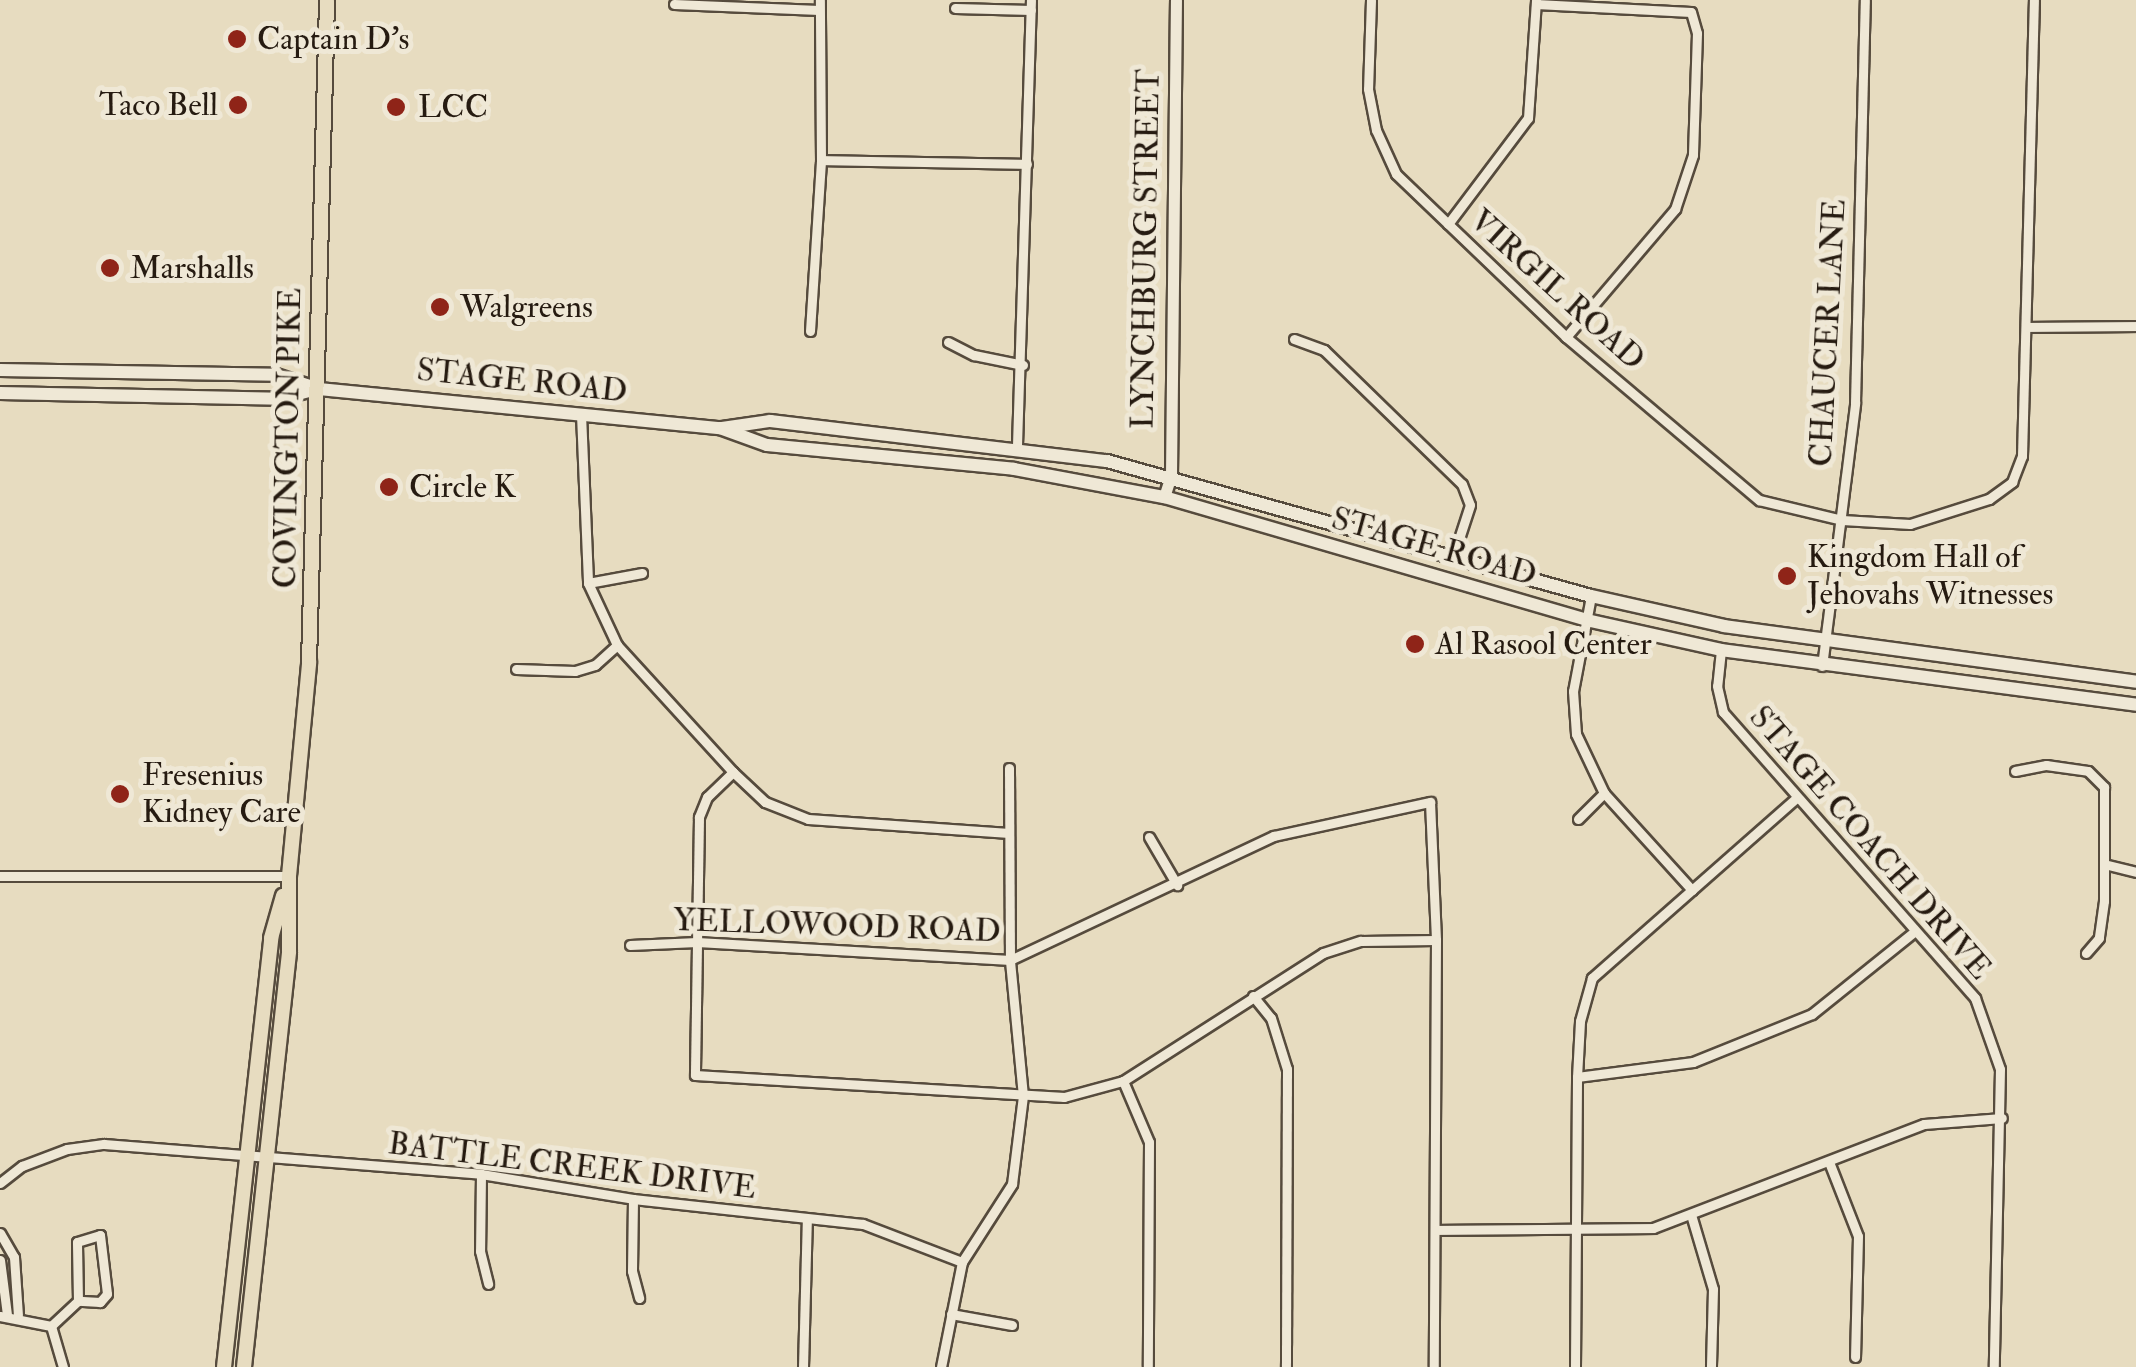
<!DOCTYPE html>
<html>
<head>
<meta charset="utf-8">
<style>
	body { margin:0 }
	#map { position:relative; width:2136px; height:1367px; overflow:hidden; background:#e7dcc0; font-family:"IM FELL Double Pica",serif }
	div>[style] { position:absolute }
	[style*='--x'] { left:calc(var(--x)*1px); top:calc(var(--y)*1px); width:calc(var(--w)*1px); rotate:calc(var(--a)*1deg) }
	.roads { filter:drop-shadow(2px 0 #564b3d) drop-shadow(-2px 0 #564b3d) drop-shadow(0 2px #564b3d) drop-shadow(0 -2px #564b3d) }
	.minor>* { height:9px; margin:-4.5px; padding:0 4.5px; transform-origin:4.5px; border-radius:4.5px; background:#efe8d6 }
	.tertiary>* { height:11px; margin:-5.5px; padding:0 5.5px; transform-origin:5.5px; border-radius:5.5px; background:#efe8d6 }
	.secondary>* { height:12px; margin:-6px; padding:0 6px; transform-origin:6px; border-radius:6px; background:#efe8d6 }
	.primary>* { height:14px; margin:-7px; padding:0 7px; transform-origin:7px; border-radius:7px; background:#e7dcc0 }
	.dots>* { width:28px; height:28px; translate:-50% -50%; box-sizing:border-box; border:5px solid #efe8d6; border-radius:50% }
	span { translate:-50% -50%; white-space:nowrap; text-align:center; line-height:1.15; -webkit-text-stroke:10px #efe8d6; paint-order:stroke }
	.poi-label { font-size:32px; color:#261b11 }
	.left { translate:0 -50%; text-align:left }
	.right { translate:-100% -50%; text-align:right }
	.street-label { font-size:32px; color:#261b11 }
</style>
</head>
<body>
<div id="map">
	<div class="roads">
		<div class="minor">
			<div style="--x:1371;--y:0;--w:89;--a:91.9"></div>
			<div style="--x:1368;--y:89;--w:42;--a:79"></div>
			<div style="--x:1376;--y:130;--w:48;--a:65.6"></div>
			<div style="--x:1396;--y:174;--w:236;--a:43.8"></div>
			<div style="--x:1566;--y:337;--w:253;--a:40.2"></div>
			<div style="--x:1759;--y:500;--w:85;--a:13.5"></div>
			<div style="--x:1842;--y:520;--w:68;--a:3.4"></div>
			<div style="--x:1910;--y:524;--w:83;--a:-17.6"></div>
			<div style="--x:1989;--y:499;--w:29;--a:-36"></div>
			<div style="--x:2012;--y:482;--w:28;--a:-69"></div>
			<div style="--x:2022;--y:456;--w:456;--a:-88.5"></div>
			<div style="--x:674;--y:4;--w:145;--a:2.4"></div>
			<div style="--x:1536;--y:4;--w:155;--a:3"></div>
			<div style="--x:1691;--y:12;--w:22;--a:74"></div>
			<div style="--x:1697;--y:33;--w:122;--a:91.9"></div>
			<div style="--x:1693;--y:155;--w:57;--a:108.4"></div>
			<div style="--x:1675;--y:209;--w:168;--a:130.4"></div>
			<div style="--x:955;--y:8;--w:76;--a:1.5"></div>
			<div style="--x:821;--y:160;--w:206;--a:1.1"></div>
			<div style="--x:1448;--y:224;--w:133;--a:-53"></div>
			<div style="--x:1528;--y:118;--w:118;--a:-86.1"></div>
			<div style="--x:2027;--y:327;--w:109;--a:-0.5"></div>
			<div style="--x:810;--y:331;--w:171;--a:-86.3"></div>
			<div style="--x:821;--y:160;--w:160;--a:-90.4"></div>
			<div style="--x:1294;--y:339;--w:32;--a:20"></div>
			<div style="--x:1324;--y:350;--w:192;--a:44.2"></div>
			<div style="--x:1462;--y:484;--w:22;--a:69"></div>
			<div style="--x:1470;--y:505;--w:55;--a:108.1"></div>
			<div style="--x:948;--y:342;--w:29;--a:27"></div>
			<div style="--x:974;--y:355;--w:50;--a:11.5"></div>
			<div style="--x:581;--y:414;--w:169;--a:87.6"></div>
			<div style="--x:588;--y:583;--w:68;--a:64.9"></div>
			<div style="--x:617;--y:645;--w:172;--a:47.6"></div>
			<div style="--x:733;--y:772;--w:44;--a:43.2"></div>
			<div style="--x:765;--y:802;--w:46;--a:21.6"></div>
			<div style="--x:808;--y:819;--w:198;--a:4"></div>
			<div style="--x:1017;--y:445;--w:445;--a:-88.2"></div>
			<div style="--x:588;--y:583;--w:55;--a:-10.5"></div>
			<div style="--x:1591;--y:596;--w:97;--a:100.7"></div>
			<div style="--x:1573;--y:691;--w:43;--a:86"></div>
			<div style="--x:1576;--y:734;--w:65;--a:64.6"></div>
			<div style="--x:1604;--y:793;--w:131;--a:47.8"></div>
			<div style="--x:1721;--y:650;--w:36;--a:96"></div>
			<div style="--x:1717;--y:686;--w:27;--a:77"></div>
			<div style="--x:1723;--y:712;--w:381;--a:48.6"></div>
			<div style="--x:1975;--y:998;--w:75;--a:70.6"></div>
			<div style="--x:2000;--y:1069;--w:298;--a:91.2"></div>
			<div style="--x:1822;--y:666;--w:265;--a:-82.8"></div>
			<div style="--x:1855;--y:403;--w:403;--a:-88.6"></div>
			<div style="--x:516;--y:669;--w:59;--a:1.9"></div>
			<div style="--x:575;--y:671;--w:21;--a:-17"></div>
			<div style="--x:595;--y:665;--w:30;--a:-42"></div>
			<div style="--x:2015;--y:771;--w:32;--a:-11"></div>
			<div style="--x:2046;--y:765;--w:42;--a:8.1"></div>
			<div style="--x:2088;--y:771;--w:23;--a:45"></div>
			<div style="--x:2104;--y:787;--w:114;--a:90"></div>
			<div style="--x:2104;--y:901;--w:37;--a:98"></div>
			<div style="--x:2099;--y:938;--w:20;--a:131"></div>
			<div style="--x:733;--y:772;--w:36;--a:136"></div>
			<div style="--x:707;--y:797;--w:22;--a:112"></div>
			<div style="--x:699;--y:817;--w:258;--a:90.9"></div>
			<div style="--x:695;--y:1075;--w:370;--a:3.4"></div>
			<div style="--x:1064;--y:1097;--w:61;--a:-15.2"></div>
			<div style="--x:1123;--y:1081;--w:237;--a:-32.6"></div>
			<div style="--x:1323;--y:953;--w:40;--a:-18"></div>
			<div style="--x:1361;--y:941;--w:75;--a:-0.8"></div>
			<div style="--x:1578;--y:819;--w:37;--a:-45"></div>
			<div style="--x:1149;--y:837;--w:56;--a:59.7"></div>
			<div style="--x:2104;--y:864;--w:33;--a:14"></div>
			<div style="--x:0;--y:876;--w:289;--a:0"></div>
			<div style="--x:630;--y:945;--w:67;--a:-2.6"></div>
			<div style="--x:697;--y:942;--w:314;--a:3.3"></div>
			<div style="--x:1010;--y:960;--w:292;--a:-25.2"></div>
			<div style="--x:1274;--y:836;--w:160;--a:-12.3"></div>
			<div style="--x:1430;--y:802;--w:138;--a:87.5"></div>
			<div style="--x:1436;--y:940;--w:427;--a:90.3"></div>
			<div style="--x:1253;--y:996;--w:28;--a:51"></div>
			<div style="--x:1271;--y:1018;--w:53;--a:72.6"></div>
			<div style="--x:1287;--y:1069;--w:298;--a:90.2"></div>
			<div style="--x:1577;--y:1077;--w:117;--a:-7.4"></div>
			<div style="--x:1693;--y:1062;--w:128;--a:-22"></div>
			<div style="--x:1812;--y:1014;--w:131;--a:-38.8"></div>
			<div style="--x:1123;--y:1081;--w:66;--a:66.9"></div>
			<div style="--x:1149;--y:1142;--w:225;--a:90.3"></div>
			<div style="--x:1829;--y:1162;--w:79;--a:68.6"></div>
			<div style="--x:1858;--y:1236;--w:121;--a:91.4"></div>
			<div style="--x:481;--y:1174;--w:77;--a:90.7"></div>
			<div style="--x:480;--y:1251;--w:34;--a:76"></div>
			<div style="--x:0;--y:1183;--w:28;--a:-38"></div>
			<div style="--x:22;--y:1166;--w:48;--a:-20.7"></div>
			<div style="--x:67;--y:1149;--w:37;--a:-8"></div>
			<div style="--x:104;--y:1144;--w:378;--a:4.5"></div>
			<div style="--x:481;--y:1174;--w:154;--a:9.3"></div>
			<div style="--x:633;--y:1199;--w:231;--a:6.2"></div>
			<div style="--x:863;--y:1224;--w:106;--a:21"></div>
			<div style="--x:633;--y:1199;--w:72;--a:90.8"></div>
			<div style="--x:632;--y:1271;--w:28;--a:75"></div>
			<div style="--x:1692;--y:1218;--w:74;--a:73.5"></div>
			<div style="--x:1713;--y:1289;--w:78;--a:91.5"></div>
			<div style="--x:1435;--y:1230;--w:218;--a:-0.5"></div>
			<div style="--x:1653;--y:1228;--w:290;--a:-21"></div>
			<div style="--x:1924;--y:1124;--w:78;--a:-4.4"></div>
			<div style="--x:0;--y:1233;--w:28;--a:60"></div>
			<div style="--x:14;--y:1257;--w:58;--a:86.1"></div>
			<div style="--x:0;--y:1260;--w:55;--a:82.7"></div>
			<div style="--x:951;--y:1314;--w:62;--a:10.2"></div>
			<div style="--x:0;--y:1316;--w:52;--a:11.1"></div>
			<div style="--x:51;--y:1326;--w:43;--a:73.7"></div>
			<div style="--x:51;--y:1326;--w:37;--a:-43"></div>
			<div style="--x:78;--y:1301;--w:59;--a:-91"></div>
			<div style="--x:77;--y:1242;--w:24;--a:-17"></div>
			<div style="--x:100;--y:1235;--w:59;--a:83.2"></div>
			<div style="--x:107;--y:1294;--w:11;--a:131"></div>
			<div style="--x:100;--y:1302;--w:22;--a:-177"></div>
			<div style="--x:803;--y:1367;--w:148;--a:-88.5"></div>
			<div style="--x:941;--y:1367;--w:107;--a:-78.7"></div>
			<div style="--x:962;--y:1262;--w:93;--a:-57.3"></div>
			<div style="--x:1012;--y:1184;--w:89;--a:-82.9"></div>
			<div style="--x:1023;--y:1096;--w:137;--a:-95.5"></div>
			<div style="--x:1010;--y:960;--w:192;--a:-90.3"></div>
			<div style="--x:1575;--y:1367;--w:290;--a:-89.6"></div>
			<div style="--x:1577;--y:1077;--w:56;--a:-86.9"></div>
			<div style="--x:1580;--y:1021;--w:45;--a:-74.4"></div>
			<div style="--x:1592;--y:978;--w:271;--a:-41.4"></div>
		</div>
		<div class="tertiary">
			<div style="--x:1164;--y:497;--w:23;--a:-72"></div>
			<div style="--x:1171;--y:475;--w:475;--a:-89.4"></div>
		</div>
		<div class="secondary">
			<div style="--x:0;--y:370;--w:276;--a:1"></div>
			<div style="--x:276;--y:375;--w:45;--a:18"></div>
			<div style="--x:319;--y:389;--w:403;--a:5.6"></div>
			<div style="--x:720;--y:428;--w:50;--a:19.9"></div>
			<div style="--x:767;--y:445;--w:248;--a:5.5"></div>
			<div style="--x:1014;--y:469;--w:153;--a:10.6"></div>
			<div style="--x:1164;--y:497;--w:440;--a:16.2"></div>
			<div style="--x:1586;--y:620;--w:138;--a:12.5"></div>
			<div style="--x:1721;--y:650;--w:419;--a:7.5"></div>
			<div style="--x:0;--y:393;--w:279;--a:1.2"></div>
			<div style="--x:279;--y:399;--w:38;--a:-15"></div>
			<div style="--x:722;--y:428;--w:49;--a:-8.3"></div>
			<div style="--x:770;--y:421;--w:339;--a:6.8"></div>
			<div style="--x:1107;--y:461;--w:502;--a:15.59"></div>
			<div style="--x:1591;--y:596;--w:136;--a:12.7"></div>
			<div style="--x:1724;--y:626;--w:416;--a:7.7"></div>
		</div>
		<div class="primary">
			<div style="--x:224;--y:1367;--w:432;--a:-83.7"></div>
			<div style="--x:271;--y:938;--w:44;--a:-74.1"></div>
			<div style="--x:244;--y:1367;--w:418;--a:-83.8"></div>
			<div style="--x:289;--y:951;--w:75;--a:-90"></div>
			<div style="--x:289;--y:876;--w:214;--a:-84.6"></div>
			<div style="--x:309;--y:663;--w:663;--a:-88.44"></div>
		</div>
	</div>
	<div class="dots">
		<div style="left:237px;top:39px;background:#8f2418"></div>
		<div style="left:238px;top:105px;background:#8f2418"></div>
		<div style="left:396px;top:107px;background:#8f2418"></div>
		<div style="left:110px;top:268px;background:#8f2418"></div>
		<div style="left:440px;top:307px;background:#8f2418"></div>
		<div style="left:389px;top:487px;background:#8f2418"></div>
		<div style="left:1787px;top:576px;background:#8f2418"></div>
		<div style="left:1415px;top:644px;background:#8f2418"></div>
		<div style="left:120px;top:794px;background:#8f2418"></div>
	</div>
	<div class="poi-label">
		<span class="left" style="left:257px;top:39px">Captain D's</span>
		<span class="right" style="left:218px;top:105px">Taco Bell</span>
		<span class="left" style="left:418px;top:107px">LCC</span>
		<span class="left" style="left:130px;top:268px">Marshalls</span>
		<span class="left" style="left:460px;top:307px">Walgreens</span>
		<span class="left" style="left:409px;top:487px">Circle K</span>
		<span class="left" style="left:1807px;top:576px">Kingdom Hall of<br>Jehovahs Witnesses</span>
		<span class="left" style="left:1435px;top:644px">Al Rasool Center</span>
		<span class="left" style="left:142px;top:794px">Fresenius<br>Kidney Care</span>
	</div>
	<div class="street-label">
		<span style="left:1146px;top:249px;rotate:-89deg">LYNCHBURG STREET</span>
		<span style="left:1557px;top:290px;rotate:42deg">VIRGIL ROAD</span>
		<span style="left:1828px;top:333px;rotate:-87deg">CHAUCER LANE</span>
		<span style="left:522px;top:381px;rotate:6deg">STAGE ROAD</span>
		<span style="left:288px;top:438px;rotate:-89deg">COVINGTON PIKE</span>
		<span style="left:1434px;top:547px;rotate:16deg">STAGE ROAD</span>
		<span style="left:1870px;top:843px;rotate:49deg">STAGE COACH DRIVE</span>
		<span style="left:837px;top:926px;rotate:2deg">YELLOWOOD ROAD</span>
		<span style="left:572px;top:1166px;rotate:7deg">BATTLE CREEK DRIVE</span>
	</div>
</div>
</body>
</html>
